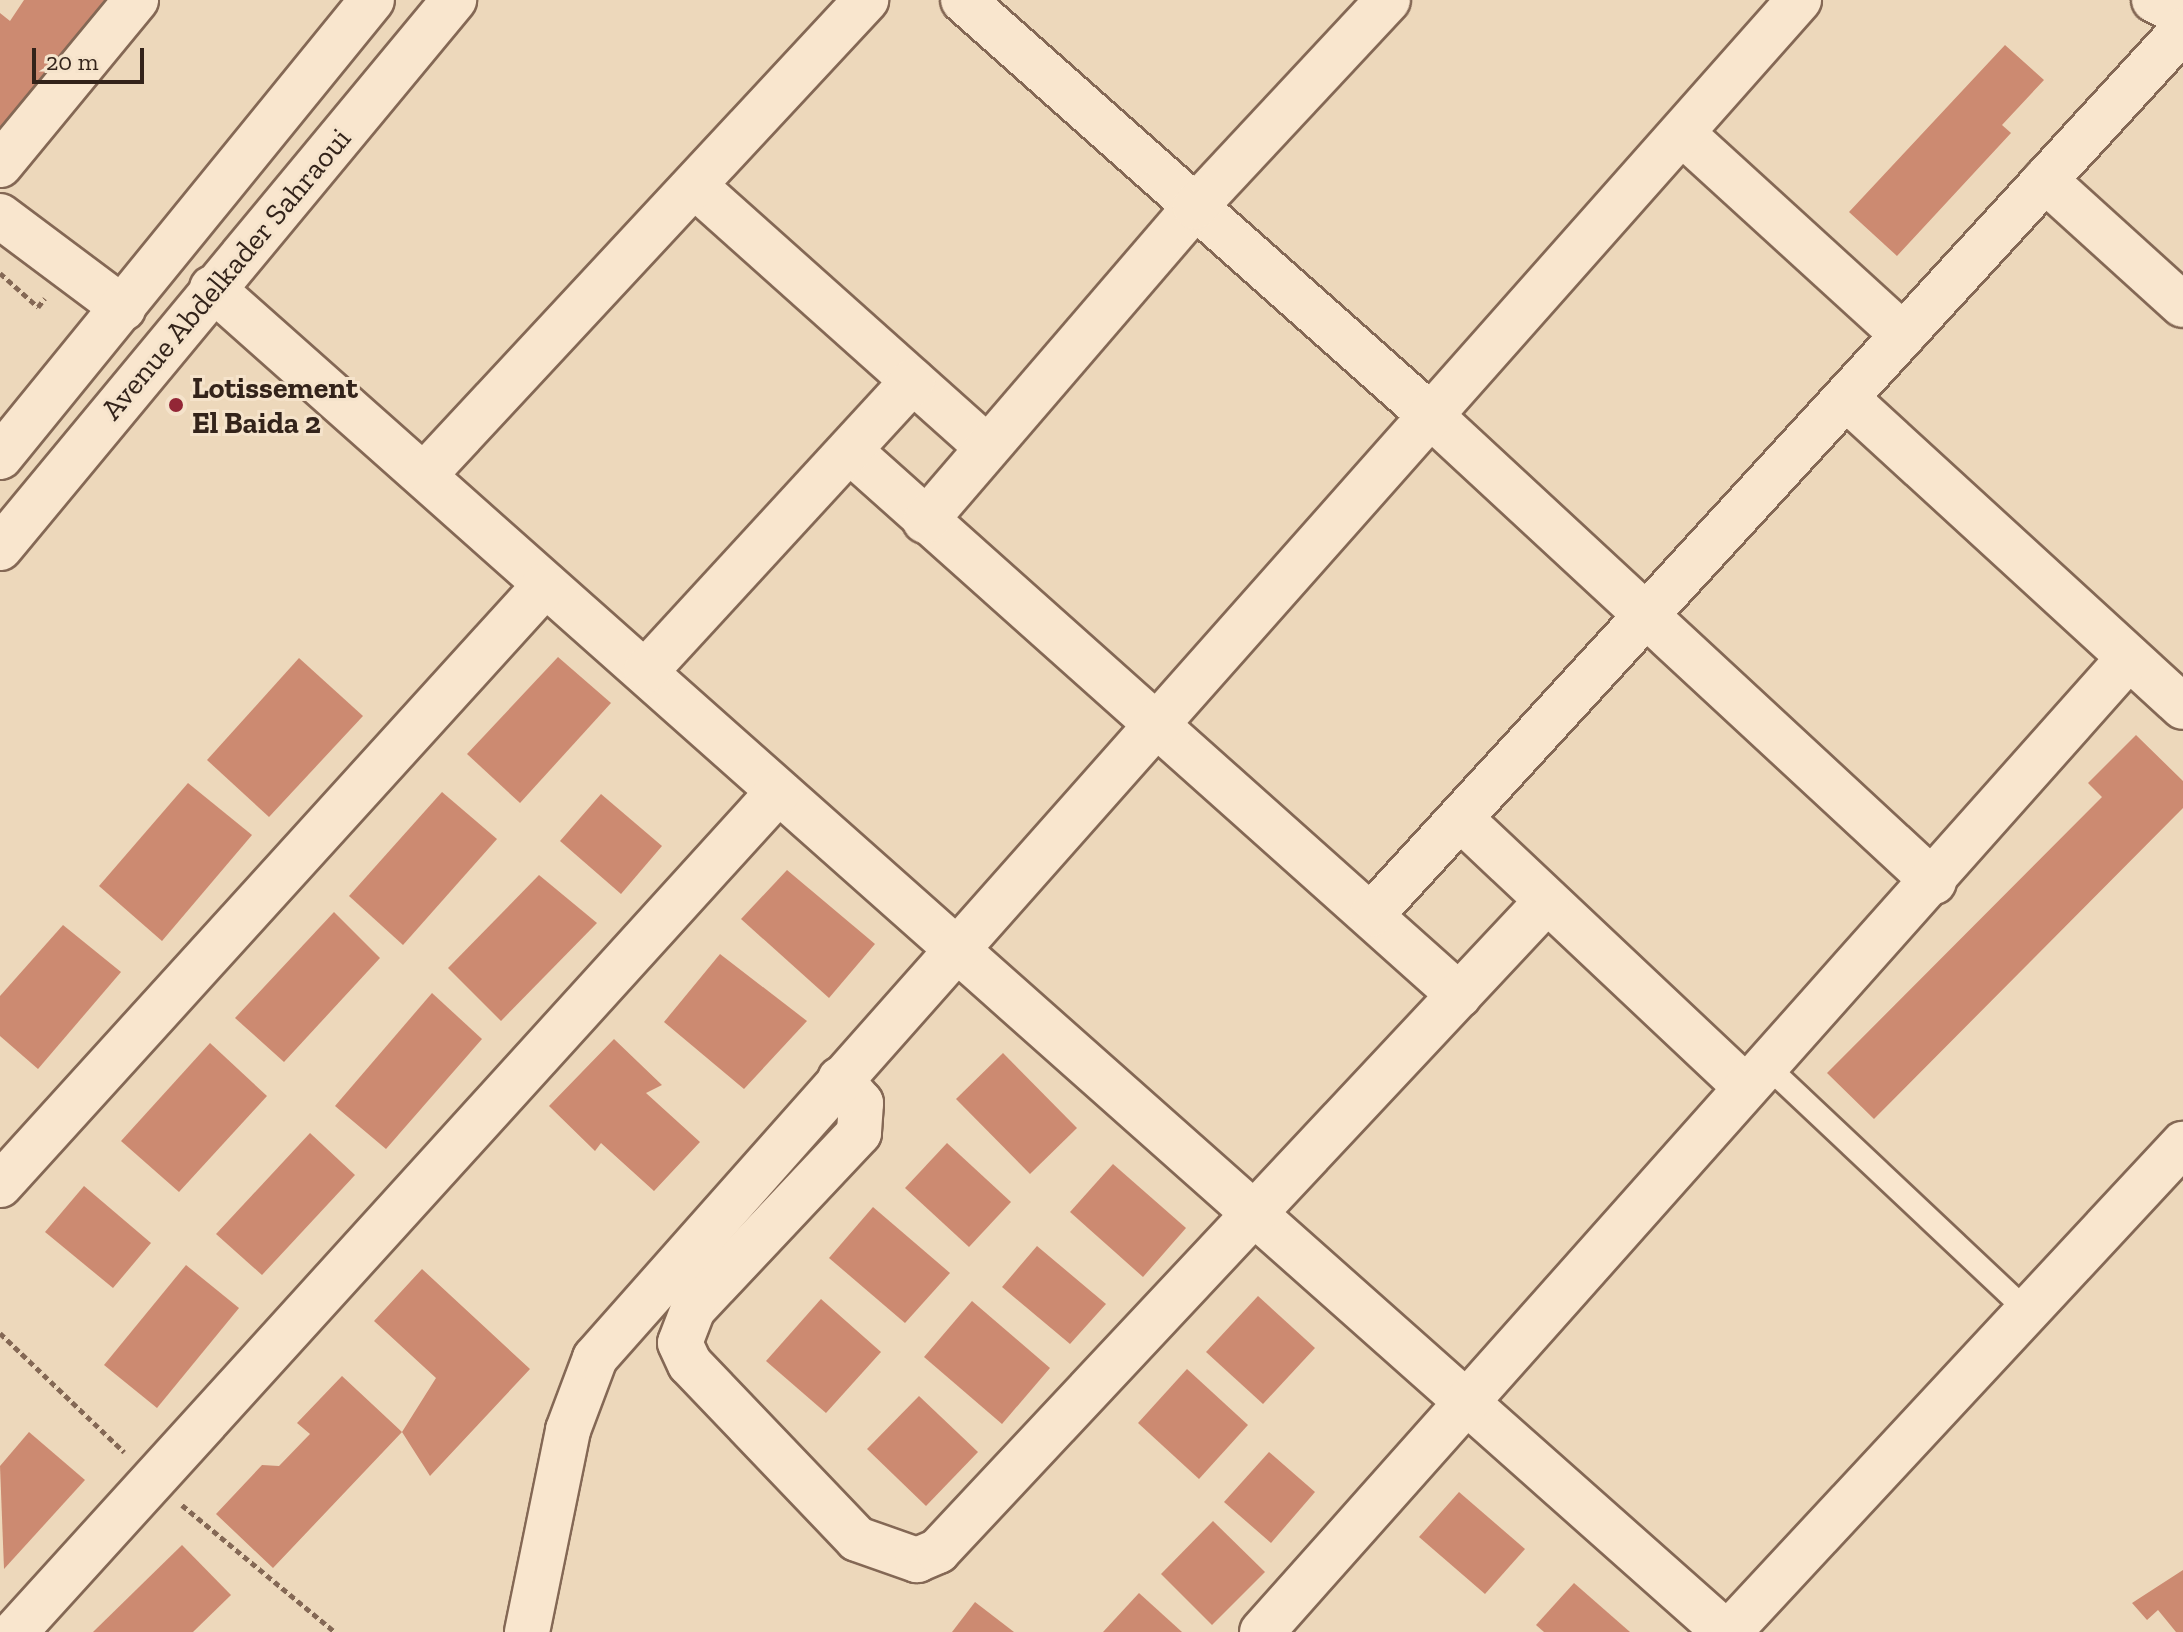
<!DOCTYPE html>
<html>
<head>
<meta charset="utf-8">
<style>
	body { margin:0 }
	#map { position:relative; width:2183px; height:1632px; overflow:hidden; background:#edd8bb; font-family:"Zilla Slab",serif }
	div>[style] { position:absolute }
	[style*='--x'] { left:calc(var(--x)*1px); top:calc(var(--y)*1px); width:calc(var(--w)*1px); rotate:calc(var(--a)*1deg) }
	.building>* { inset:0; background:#cc8a71 }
	.path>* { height:5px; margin-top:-2.5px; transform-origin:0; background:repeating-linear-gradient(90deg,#846855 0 6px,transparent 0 10px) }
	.roads { filter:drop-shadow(2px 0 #846855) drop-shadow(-2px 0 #846855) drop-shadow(0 2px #846855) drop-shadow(0 -2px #846855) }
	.lane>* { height:22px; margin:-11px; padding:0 11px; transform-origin:11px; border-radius:11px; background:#f9e6ce }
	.street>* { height:44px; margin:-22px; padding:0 22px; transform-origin:22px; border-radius:22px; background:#f9e6ce }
	.secondary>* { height:44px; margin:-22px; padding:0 22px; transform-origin:22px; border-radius:22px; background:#f9e6ce }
	.dots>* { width:22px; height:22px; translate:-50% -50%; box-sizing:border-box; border:4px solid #f5e3cb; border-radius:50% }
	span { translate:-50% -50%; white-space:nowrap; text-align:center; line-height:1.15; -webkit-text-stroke:6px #f5e3cb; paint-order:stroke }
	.street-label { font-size:30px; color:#33231a }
	.poi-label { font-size:30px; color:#33231a; font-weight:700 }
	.left { translate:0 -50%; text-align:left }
	.scale { position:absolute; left:32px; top:48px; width:112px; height:36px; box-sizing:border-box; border:4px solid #33231a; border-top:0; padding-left:10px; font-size:24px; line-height:28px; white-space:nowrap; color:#33231a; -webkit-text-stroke:6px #f5e3cb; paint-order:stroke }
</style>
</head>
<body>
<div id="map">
	<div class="building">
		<div style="clip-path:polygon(24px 0,119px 0,0 143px,0 13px,10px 21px)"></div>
		<div style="clip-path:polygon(2005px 45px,2044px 80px,2002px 125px,2011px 133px,1897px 256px,1849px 212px)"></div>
		<div style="clip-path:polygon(558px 657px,611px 703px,520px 803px,467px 754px)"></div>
		<div style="clip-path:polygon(299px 658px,363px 716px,269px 817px,207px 760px)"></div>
		<div style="clip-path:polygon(2136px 735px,2183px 781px,2183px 808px,1874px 1119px,1827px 1073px,2102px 797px,2088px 783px)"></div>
		<div style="clip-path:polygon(188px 783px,252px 835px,162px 941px,99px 886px)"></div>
		<div style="clip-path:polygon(442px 792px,497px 839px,403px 945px,349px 896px)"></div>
		<div style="clip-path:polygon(601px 794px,662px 846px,621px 894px,560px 841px)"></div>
		<div style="clip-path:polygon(787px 870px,875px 944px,829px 998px,741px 919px)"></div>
		<div style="clip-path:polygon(539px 875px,597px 923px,501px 1021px,448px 968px)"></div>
		<div style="clip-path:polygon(334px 912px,380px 958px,284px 1062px,235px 1018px)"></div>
		<div style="clip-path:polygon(63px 925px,121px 972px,38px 1069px,0 1036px,0 996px)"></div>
		<div style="clip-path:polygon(720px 954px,807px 1021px,744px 1089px,664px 1022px)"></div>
		<div style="clip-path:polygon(432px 993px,482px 1039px,386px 1149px,335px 1106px)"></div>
		<div style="clip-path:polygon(614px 1039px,662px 1085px,646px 1093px,700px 1142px,654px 1191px,601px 1143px,595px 1151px,549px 1106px)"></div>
		<div style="clip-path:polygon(210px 1043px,267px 1096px,179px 1192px,121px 1141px)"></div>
		<div style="clip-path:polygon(1003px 1053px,1077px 1128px,1030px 1174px,956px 1099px)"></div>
		<div style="clip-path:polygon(310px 1133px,355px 1175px,262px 1275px,216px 1234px)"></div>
		<div style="clip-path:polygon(947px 1143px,1011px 1202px,969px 1247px,905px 1188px)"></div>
		<div style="clip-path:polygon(1113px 1164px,1186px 1228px,1143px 1277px,1070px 1212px)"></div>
		<div style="clip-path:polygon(84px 1186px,151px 1243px,113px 1288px,45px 1232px)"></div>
		<div style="clip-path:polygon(873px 1207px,950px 1273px,905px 1323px,829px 1258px)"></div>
		<div style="clip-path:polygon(1037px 1246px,1106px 1304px,1070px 1344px,1002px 1287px)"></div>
		<div style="clip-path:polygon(186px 1265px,239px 1308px,157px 1408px,104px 1365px)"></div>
		<div style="clip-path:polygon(422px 1269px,530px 1369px,430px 1476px,402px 1432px,436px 1378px,374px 1321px)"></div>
		<div style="clip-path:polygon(1258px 1296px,1315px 1348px,1263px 1404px,1206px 1352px)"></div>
		<div style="clip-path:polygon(821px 1299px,881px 1352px,826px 1413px,766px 1361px)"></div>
		<div style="clip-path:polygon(972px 1301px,1050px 1368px,1002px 1424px,924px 1357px)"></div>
		<div style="clip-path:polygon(1187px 1369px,1248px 1425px,1199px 1479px,1138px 1423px)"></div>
		<div style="clip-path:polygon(342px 1376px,402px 1432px,273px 1568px,216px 1514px,262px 1465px,279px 1466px,310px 1434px,297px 1423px)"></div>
		<div style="clip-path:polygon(919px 1396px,978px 1452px,926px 1506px,867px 1449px)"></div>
		<div style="clip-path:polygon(29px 1432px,85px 1480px,4px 1569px,0 1466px)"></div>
		<div style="clip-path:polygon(1269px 1452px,1315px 1492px,1271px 1543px,1224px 1502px)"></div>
		<div style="clip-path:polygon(1459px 1492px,1525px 1549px,1485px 1594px,1419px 1537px)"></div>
		<div style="clip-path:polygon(1213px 1521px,1265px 1572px,1212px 1625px,1161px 1574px)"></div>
		<div style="clip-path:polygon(182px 1545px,231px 1595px,193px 1632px,93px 1632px)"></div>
		<div style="clip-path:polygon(2183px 1570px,2183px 1632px,2176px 1632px,2158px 1610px,2147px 1620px,2132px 1603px)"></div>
		<div style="clip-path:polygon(1574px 1583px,1630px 1632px,1544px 1632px,1536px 1625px)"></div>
		<div style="clip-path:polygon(1139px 1593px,1182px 1632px,1103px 1632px)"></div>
		<div style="clip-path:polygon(975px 1602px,1014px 1632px,952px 1632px)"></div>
	</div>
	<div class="path">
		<div style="--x:0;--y:273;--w:51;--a:41.8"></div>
		<div style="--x:38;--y:307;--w:11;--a:-52"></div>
		<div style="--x:0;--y:1333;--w:172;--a:43.8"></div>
		<div style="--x:182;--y:1505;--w:199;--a:39.7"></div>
	</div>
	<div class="roads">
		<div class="lane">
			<div style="--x:1766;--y:1065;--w:354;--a:43.3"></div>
		</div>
		<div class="street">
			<div style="--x:963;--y:0;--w:625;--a:41.63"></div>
			<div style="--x:1430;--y:415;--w:687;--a:42.82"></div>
			<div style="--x:2154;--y:0;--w:32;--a:26"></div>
			<div style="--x:1683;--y:134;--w:298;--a:42.4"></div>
			<div style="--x:0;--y:165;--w:214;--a:-50.5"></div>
			<div style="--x:2045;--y:180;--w:186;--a:42.2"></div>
			<div style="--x:696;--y:187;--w:390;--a:41.8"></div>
			<div style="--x:0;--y:216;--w:154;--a:36.8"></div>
			<div style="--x:212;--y:288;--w:2024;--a:41.61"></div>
			<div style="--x:1846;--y:398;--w:457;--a:42.5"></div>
			<div style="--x:850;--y:451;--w:817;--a:41.77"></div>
			<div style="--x:427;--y:472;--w:645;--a:-47.07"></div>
			<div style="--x:925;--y:521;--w:414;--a:-49.3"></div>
			<div style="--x:1195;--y:207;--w:283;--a:-47"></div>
			<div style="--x:646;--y:671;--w:394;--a:-47.4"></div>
			<div style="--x:1462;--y:820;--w:389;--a:43.3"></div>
			<div style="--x:1372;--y:914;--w:1200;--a:-47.47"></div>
			<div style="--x:840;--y:1079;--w:32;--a:49"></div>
			<div style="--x:861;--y:1103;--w:30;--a:94"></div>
			<div style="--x:859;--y:1133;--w:242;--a:133.3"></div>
			<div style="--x:693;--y:1309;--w:36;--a:111"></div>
			<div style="--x:680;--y:1343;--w:23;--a:65"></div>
			<div style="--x:690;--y:1364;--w:242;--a:46.3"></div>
			<div style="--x:857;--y:1539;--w:64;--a:19.3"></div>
			<div style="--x:917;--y:1560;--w:23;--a:-23"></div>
			<div style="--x:938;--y:1551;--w:891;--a:-46.87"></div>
			<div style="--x:0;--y:1185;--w:811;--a:-47.75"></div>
			<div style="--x:15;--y:1632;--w:1135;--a:-47.75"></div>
			<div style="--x:527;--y:1632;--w:206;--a:-78.5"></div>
			<div style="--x:568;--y:1430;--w:77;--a:-69.4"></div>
			<div style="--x:595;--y:1358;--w:1815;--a:-48.44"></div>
			<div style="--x:1262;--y:1632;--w:1304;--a:-48.33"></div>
			<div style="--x:1729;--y:1632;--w:667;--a:-47.07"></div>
		</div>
		<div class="secondary">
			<div style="--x:0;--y:457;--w:589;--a:-50.85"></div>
			<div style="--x:0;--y:548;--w:712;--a:-50.36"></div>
		</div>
	</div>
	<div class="dots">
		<div style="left:176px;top:405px;background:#932636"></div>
	</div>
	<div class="street-label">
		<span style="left:226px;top:274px;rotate:-50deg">Avenue Abdelkader Sahraoui</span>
	</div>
	<div class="poi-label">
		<span class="left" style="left:192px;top:405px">Lotissement<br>El Baida 2</span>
	</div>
	<div class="scale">20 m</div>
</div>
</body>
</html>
